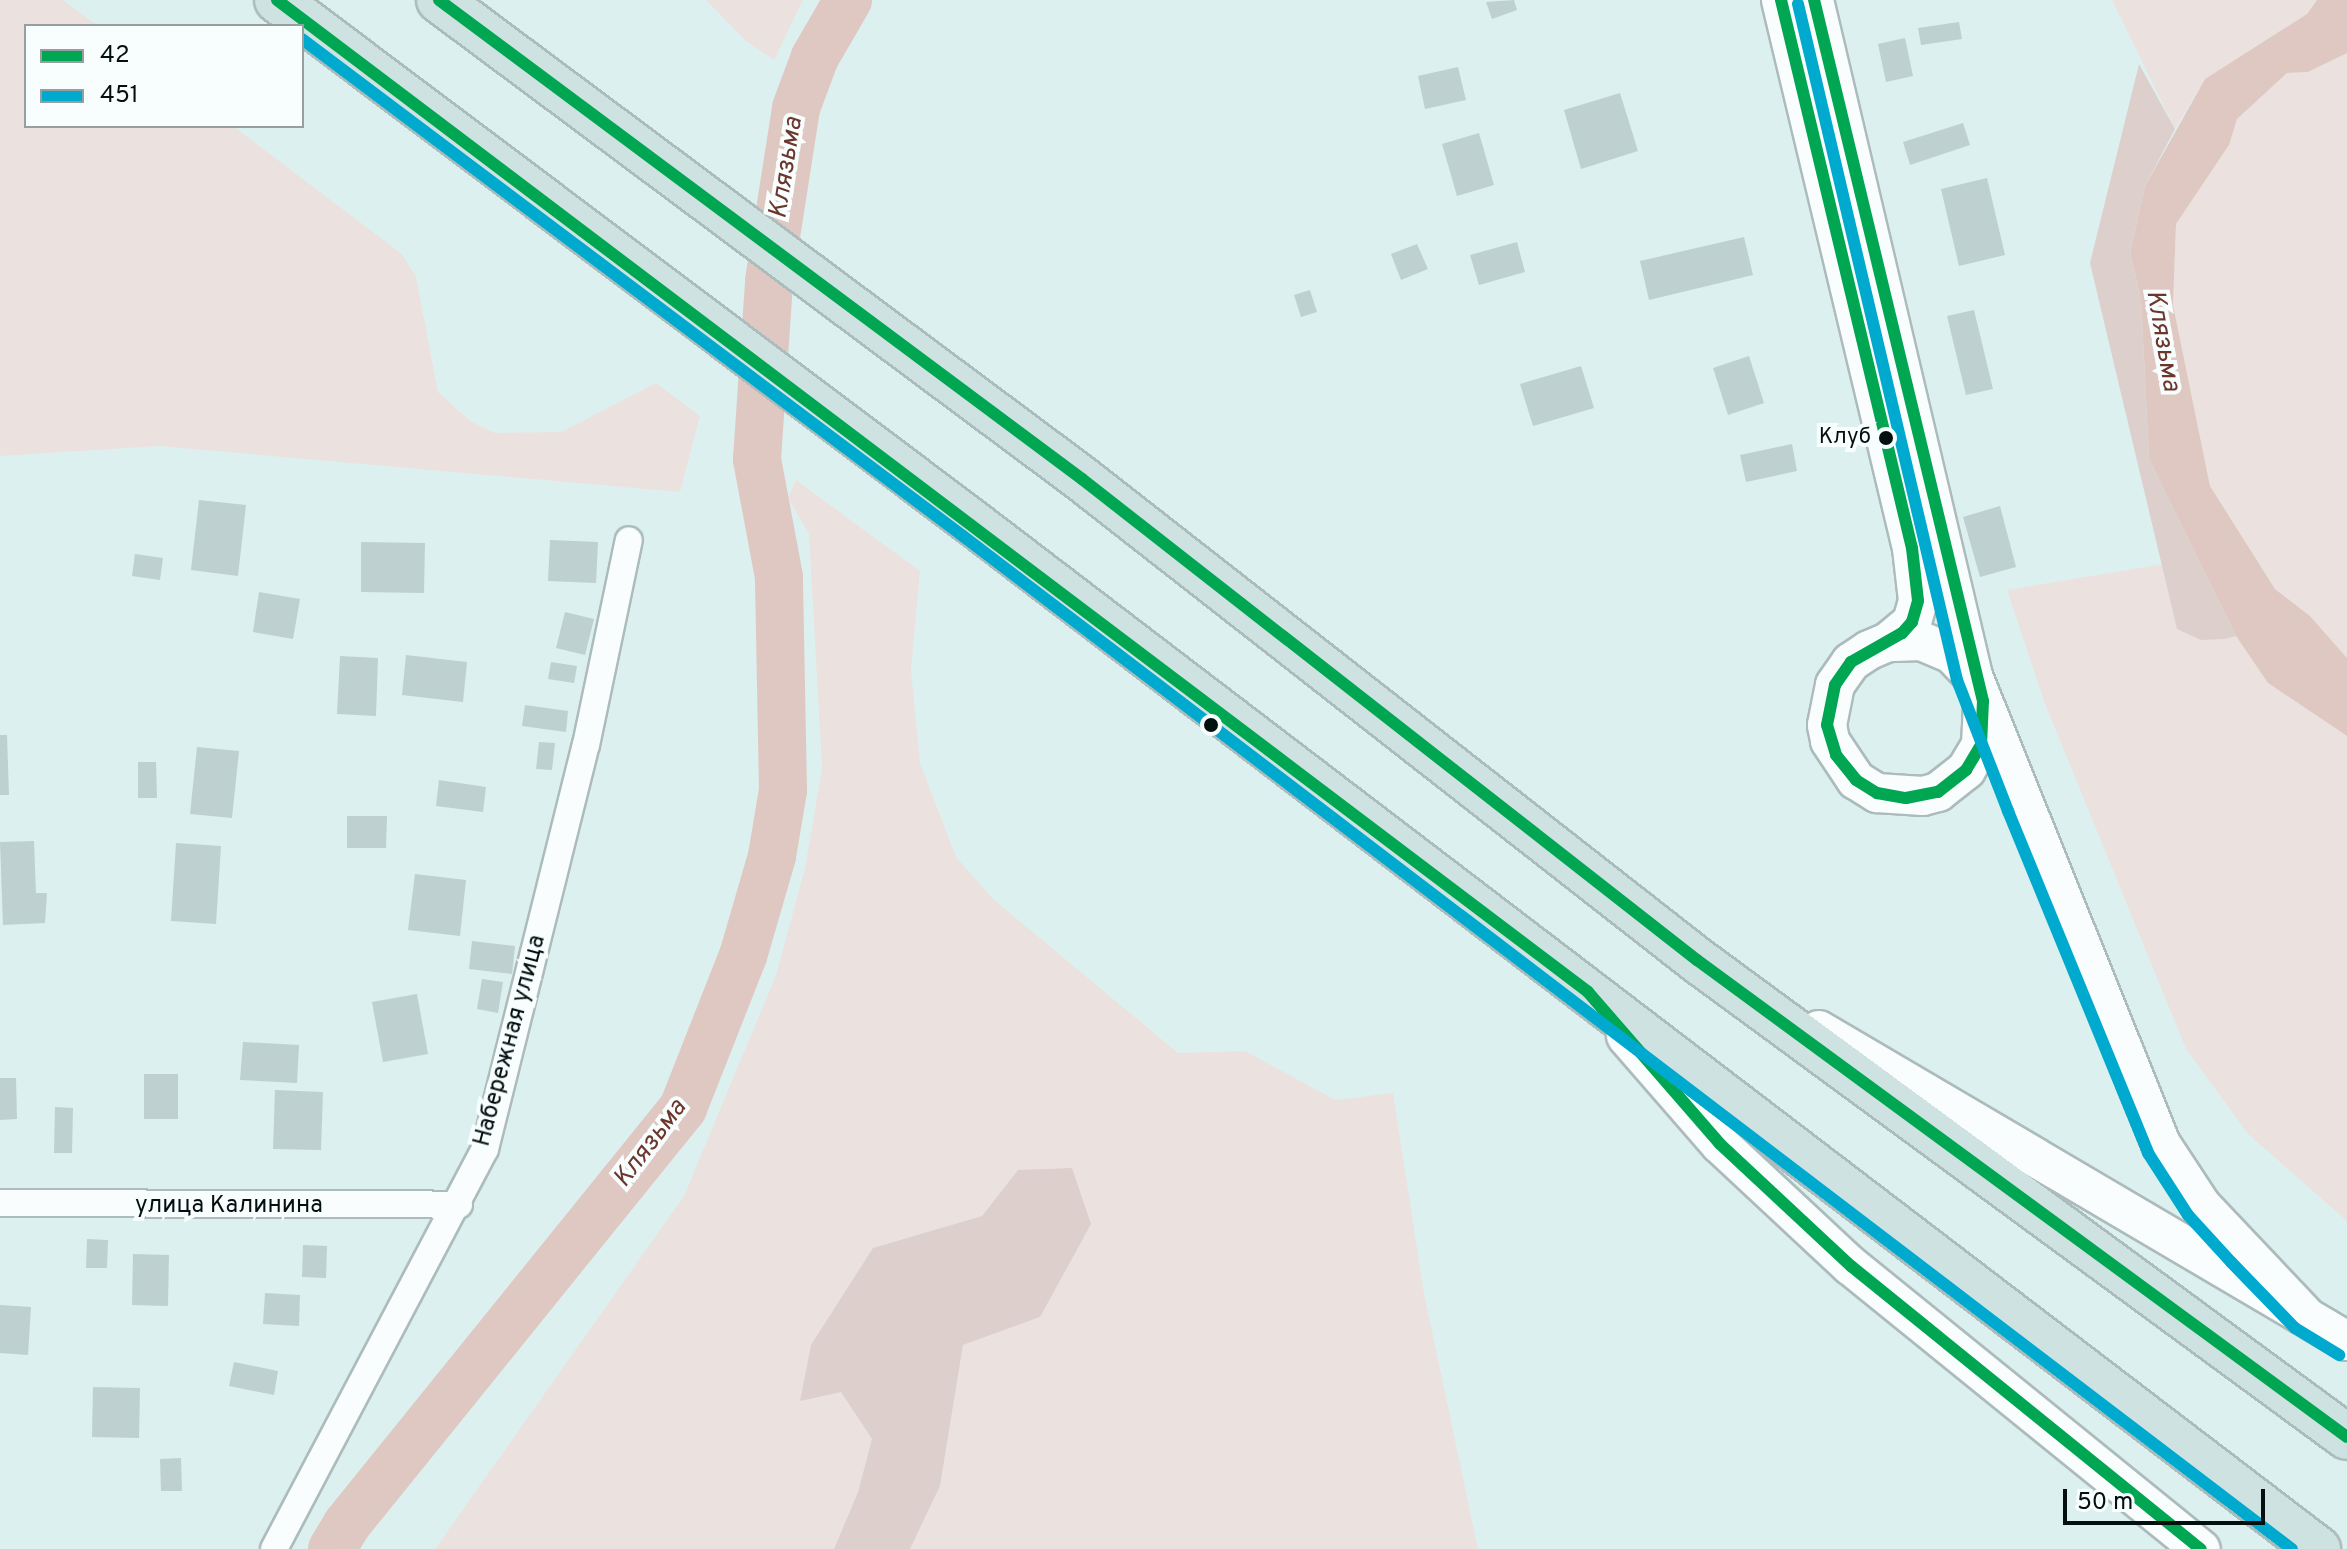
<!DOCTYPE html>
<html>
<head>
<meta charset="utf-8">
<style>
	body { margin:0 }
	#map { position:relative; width:2347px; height:1549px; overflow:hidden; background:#ddf0f0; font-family:Overpass,sans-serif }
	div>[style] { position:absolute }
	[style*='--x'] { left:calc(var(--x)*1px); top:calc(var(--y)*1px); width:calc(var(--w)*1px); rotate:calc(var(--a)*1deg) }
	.green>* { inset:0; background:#ebe2df }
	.forest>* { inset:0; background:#ddcfcb }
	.water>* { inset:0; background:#dfc8c2 }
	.river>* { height:48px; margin:-24px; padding:0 24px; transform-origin:24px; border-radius:24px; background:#dfc8c2 }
	.building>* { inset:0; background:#bed0d0 }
	.roads { filter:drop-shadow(2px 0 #acbbbb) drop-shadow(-2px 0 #acbbbb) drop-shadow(0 2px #acbbbb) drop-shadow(0 -2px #acbbbb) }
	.street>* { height:26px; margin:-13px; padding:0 13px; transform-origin:13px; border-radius:13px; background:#fafdfd }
	.secondary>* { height:38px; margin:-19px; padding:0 19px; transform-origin:19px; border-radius:19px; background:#fafdfd }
	.highway>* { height:44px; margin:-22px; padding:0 22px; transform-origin:22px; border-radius:22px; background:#cfe2e2 }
	.bus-1>* { height:12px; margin:-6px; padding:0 6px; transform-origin:6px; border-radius:6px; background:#00a651 }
	.bus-2>* { height:12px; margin:-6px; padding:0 6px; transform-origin:6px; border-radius:6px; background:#00a9ce }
	.dots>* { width:22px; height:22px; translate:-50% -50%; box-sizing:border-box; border:4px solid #f8fefe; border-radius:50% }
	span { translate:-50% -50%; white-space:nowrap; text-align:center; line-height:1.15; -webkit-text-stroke:8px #f8fefe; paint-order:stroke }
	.bus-label { font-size:22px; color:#041010 }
	.right { translate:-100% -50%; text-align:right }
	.street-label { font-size:24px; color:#041010 }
	.water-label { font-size:26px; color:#6c362c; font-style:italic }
	.legend { position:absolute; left:24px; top:24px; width:280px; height:104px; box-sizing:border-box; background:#f8fefe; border:2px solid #969f9f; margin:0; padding:10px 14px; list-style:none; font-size:24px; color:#041010 }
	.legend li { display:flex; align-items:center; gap:16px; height:40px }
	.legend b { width:40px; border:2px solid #969f9f }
	.scale { position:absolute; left:2063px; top:1489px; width:202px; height:36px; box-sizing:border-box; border:4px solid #041010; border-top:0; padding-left:10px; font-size:24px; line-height:28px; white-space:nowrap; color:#041010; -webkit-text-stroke:6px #f8fefe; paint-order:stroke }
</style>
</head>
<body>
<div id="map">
	<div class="green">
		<div style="clip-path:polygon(0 0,63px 0,98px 26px,26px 26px,26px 126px,233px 126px,402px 254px,416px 277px,438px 392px,470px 421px,495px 433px,561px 432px,656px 383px,700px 416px,680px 492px,159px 446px,0 456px)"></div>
		<div style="clip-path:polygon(706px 0,803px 0,774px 60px,746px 41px)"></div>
		<div style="clip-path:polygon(2112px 0,2317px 0,2307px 14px,2205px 79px,2175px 129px)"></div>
		<div style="clip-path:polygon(2347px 53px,2347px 658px,2310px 616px,2275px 589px,2210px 486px,2173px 305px,2176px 224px,2229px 145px,2237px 119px,2287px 73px,2308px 72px)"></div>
		<div style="clip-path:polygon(796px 480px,920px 571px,911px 670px,920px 763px,956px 857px,993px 899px,1178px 1053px,1245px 1051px,1335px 1100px,1393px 1093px,1424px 1293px,1478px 1549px,910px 1549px,940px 1486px,963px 1345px,1040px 1317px,1018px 1170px,982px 1216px,873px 1248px,841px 1392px,872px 1439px,858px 1492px,834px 1549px,435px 1549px,684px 1196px,776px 975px,805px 868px,822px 768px,809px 534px,788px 498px)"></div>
		<div style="clip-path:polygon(2164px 564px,2170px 586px,2225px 639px,2236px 636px,2268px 683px,2347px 736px,2347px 1221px,2248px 1134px,2186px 1049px,2045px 704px,2007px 590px)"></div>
	</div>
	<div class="forest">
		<div style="clip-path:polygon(2139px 64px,2175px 129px,2145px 186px,2130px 253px,2141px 299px,2149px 459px,2236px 636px,2225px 639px,2201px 640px,2177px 629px,2090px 263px)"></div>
		<div style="clip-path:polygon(1072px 1168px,1091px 1224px,1040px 1317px,963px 1345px,940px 1486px,910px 1549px,834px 1549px,858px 1492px,872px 1439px,841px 1392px,800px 1401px,811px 1345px,873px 1248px,982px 1216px,1018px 1170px)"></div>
	</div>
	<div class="water">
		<div style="clip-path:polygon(2317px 0,2347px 0,2347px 53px,2308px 72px,2287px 73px,2237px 119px,2229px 145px,2176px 224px,2173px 305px,2210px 486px,2275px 589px,2310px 616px,2347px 658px,2347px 736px,2268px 683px,2236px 636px,2149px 459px,2141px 299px,2130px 253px,2145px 186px,2205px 79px,2307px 14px)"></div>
	</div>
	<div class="river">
		<div style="--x:332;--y:1549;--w:29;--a:-59"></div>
		<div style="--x:347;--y:1524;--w:535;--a:-51.07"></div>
		<div style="--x:683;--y:1108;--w:163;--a:-68.5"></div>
		<div style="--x:743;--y:956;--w:104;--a:-73.8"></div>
		<div style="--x:772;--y:856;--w:67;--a:-80.5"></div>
		<div style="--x:783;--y:790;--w:213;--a:-91.1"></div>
		<div style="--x:779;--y:577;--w:120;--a:-100.6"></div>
		<div style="--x:757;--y:459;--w:178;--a:-86.1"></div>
		<div style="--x:769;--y:281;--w:175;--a:-81.1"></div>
		<div style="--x:796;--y:108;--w:54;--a:-69.6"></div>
		<div style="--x:815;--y:57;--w:66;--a:-59.9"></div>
	</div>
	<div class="building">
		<div style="clip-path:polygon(1514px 0,1517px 10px,1492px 19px,1486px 2px)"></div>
		<div style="clip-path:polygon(1959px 22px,1962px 39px,1921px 45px,1918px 28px)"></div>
		<div style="clip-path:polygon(1905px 38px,1913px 76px,1886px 82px,1878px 44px)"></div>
		<div style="clip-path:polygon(1458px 67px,1466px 100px,1425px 109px,1418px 76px)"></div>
		<div style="clip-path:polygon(1620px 93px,1638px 151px,1581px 169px,1564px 110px)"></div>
		<div style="clip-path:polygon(1963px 123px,1970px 145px,1910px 165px,1903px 142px)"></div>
		<div style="clip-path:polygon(1479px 133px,1494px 185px,1457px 196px,1442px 144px)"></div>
		<div style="clip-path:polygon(1987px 178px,2005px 255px,1959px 266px,1941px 189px)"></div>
		<div style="clip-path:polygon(1744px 237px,1753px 275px,1649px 300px,1640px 261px)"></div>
		<div style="clip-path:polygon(1517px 242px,1525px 272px,1479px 285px,1470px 255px)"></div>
		<div style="clip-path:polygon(1417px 244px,1428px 269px,1401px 280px,1391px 254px)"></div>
		<div style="clip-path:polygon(1310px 290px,1317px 312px,1301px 317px,1294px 295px)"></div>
		<div style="clip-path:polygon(1974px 310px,1993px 389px,1966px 395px,1947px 316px)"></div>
		<div style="clip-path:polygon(1749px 356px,1764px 403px,1728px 415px,1713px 368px)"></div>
		<div style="clip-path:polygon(1581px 366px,1594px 408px,1533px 426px,1520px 384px)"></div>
		<div style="clip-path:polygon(1792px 444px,1797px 471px,1746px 482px,1740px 455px)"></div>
		<div style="clip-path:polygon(199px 500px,246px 505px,238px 576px,191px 570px)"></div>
		<div style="clip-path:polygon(2000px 506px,2016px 567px,1980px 577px,1963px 517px)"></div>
		<div style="clip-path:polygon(550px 540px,598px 542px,596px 583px,548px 581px)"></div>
		<div style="clip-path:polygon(361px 542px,425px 543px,424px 593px,361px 592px)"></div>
		<div style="clip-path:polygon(135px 554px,163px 558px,160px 580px,132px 576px)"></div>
		<div style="clip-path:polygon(259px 592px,300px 599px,293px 639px,253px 632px)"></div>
		<div style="clip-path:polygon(565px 612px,594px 619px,585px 655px,556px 648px)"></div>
		<div style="clip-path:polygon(406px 655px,467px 662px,463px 702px,402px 695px)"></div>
		<div style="clip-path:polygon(340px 656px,378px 658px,376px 716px,337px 714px)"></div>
		<div style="clip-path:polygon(551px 662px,577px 666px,574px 683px,548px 679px)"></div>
		<div style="clip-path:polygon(525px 705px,568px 711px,566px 732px,522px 726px)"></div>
		<div style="clip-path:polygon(0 735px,7px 735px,9px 795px,0 795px)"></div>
		<div style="clip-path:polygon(539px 742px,555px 743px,552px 770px,536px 769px)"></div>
		<div style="clip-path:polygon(197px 747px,239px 751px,232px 818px,190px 814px)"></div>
		<div style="clip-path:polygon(138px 762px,156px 762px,157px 798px,138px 798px)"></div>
		<div style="clip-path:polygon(439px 780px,486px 787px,483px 812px,436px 806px)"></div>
		<div style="clip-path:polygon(347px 816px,387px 816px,386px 848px,347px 848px)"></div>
		<div style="clip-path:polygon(34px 841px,36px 893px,47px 893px,45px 923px,3px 925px,0 842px)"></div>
		<div style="clip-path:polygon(176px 843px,221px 846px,216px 924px,171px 921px)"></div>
		<div style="clip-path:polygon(415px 874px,466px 880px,460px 936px,408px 930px)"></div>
		<div style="clip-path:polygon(472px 941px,515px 946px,512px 974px,469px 969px)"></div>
		<div style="clip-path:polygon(482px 979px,503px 982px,498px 1013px,477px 1009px)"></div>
		<div style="clip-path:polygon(417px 994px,428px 1054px,383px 1062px,372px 1002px)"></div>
		<div style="clip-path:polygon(243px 1042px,299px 1045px,297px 1083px,240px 1080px)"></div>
		<div style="clip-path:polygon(144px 1074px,178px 1074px,178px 1119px,144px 1119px)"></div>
		<div style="clip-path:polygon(0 1078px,16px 1078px,17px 1119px,0 1120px)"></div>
		<div style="clip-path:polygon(275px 1090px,323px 1092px,321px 1150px,273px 1149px)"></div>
		<div style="clip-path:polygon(55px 1107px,73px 1108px,72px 1153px,54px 1153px)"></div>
		<div style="clip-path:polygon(87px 1239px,108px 1240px,107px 1268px,86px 1268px)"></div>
		<div style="clip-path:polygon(303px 1245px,327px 1246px,326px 1278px,302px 1277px)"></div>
		<div style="clip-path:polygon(133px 1254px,169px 1255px,168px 1306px,132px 1305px)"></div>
		<div style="clip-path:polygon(265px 1293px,300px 1295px,299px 1326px,263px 1324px)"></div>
		<div style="clip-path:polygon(0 1305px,31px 1307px,28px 1355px,0 1353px)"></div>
		<div style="clip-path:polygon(234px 1362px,278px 1371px,274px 1395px,229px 1386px)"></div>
		<div style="clip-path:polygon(93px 1387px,140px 1388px,139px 1438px,92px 1437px)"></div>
		<div style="clip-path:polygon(181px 1458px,182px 1491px,161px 1491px,160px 1459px)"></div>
	</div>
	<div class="roads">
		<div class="street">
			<div style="--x:0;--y:1203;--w:459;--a:0.2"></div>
			<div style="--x:274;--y:1549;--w:452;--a:-62.2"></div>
			<div style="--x:485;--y:1149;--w:416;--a:-76"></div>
			<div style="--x:586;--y:745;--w:209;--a:-78.2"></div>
		</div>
		<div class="secondary">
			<div style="--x:1781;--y:0;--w:563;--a:76.56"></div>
			<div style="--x:1912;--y:548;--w:53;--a:83.5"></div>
			<div style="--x:1918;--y:601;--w:22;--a:106"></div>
			<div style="--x:1912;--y:622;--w:31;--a:140"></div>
			<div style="--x:1814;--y:0;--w:694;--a:76.76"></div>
			<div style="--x:1973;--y:676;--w:504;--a:68.11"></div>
			<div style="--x:2161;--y:1144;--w:73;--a:56.7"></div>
			<div style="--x:2201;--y:1205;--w:151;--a:46.6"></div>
			<div style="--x:1973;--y:676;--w:30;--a:-134"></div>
			<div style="--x:1952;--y:654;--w:34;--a:-157"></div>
			<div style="--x:1921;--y:641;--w:33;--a:178"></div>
			<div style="--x:1888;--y:642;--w:21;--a:157"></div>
			<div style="--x:1869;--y:650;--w:22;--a:146"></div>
			<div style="--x:1851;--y:662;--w:28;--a:125"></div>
			<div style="--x:1835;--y:685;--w:41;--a:101.3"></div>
			<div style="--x:1827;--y:725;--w:16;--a:79"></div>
			<div style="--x:1830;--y:741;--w:47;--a:56.3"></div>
			<div style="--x:1856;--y:780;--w:25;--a:32"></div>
			<div style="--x:1877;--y:793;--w:46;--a:3.7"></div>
			<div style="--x:1923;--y:796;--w:16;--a:-15"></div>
			<div style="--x:1938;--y:792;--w:36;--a:-38"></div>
			<div style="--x:1966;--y:770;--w:29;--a:-59"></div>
			<div style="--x:1981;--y:745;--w:41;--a:-87.2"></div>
			<div style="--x:1819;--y:1030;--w:613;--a:30.5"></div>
			<div style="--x:1626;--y:1036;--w:143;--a:49"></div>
			<div style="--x:1720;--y:1144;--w:179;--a:43"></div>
			<div style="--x:1851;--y:1266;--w:450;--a:39"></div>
		</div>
		<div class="highway">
			<div style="--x:277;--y:0;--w:871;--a:36.92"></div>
			<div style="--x:973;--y:523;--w:1692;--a:37.34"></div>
			<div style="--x:439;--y:0;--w:802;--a:36.68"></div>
			<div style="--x:1082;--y:479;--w:781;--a:38.03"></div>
			<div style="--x:1697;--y:960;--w:806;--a:36.27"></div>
		</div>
	</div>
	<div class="bus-1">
		<div style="--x:277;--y:0;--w:1644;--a:37.11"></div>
		<div style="--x:1588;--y:992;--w:201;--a:49"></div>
		<div style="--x:1720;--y:1144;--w:179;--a:43"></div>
		<div style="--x:1851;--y:1266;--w:450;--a:39"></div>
		<div style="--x:439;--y:0;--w:802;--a:36.68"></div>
		<div style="--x:1082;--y:479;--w:781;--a:38.03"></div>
		<div style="--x:1697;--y:960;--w:806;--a:36.27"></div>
		<div style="--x:1781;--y:0;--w:563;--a:76.56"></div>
		<div style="--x:1912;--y:548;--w:53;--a:83.5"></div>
		<div style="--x:1918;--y:601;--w:22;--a:106"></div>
		<div style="--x:1912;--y:622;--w:15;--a:132"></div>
		<div style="--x:1902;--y:633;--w:59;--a:150.4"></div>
		<div style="--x:1851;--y:662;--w:28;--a:125"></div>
		<div style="--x:1835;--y:685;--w:41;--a:101.3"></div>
		<div style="--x:1827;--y:725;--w:31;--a:73"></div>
		<div style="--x:1836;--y:755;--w:32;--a:51"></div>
		<div style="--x:1856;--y:780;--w:25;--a:32"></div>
		<div style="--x:1877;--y:793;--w:29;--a:10"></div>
		<div style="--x:1906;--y:798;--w:33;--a:-11"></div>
		<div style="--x:1938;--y:792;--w:36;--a:-38"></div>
		<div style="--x:1966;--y:770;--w:29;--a:-59"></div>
		<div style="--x:1981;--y:745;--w:44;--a:-87.4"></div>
		<div style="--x:1983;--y:701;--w:721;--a:-103.55"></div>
	</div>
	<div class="bus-2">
		<div style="--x:1798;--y:4;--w:694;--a:76.76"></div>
		<div style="--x:1957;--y:680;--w:141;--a:68.7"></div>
		<div style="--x:2008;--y:811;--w:370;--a:67.7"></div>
		<div style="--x:2148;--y:1153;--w:74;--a:57.2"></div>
		<div style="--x:2188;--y:1215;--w:64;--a:47.5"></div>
		<div style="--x:2231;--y:1262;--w:92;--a:45.9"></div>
		<div style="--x:2295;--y:1328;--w:52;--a:31.5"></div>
		<div style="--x:302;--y:39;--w:827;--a:36.94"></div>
		<div style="--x:963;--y:536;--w:1671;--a:37.32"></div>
	</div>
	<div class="dots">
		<div style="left:1886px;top:438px;background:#041010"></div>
		<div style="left:1211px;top:725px;background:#041010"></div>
	</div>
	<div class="bus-label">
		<span class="right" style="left:1871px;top:438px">Клуб</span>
	</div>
	<div class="street-label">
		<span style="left:511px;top:1041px;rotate:-75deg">Набережная улица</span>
		<span style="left:229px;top:1207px">улица Калинина</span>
	</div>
	<div class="water-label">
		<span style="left:787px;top:168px;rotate:-81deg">Клязьма</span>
		<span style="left:2162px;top:341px;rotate:80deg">Клязьма</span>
		<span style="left:651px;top:1144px;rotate:-53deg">Клязьма</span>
	</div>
	<ul class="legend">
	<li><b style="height:10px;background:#00a651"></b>42</li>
	<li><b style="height:10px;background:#00a9ce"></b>451</li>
	</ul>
	<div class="scale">50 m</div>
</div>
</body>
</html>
